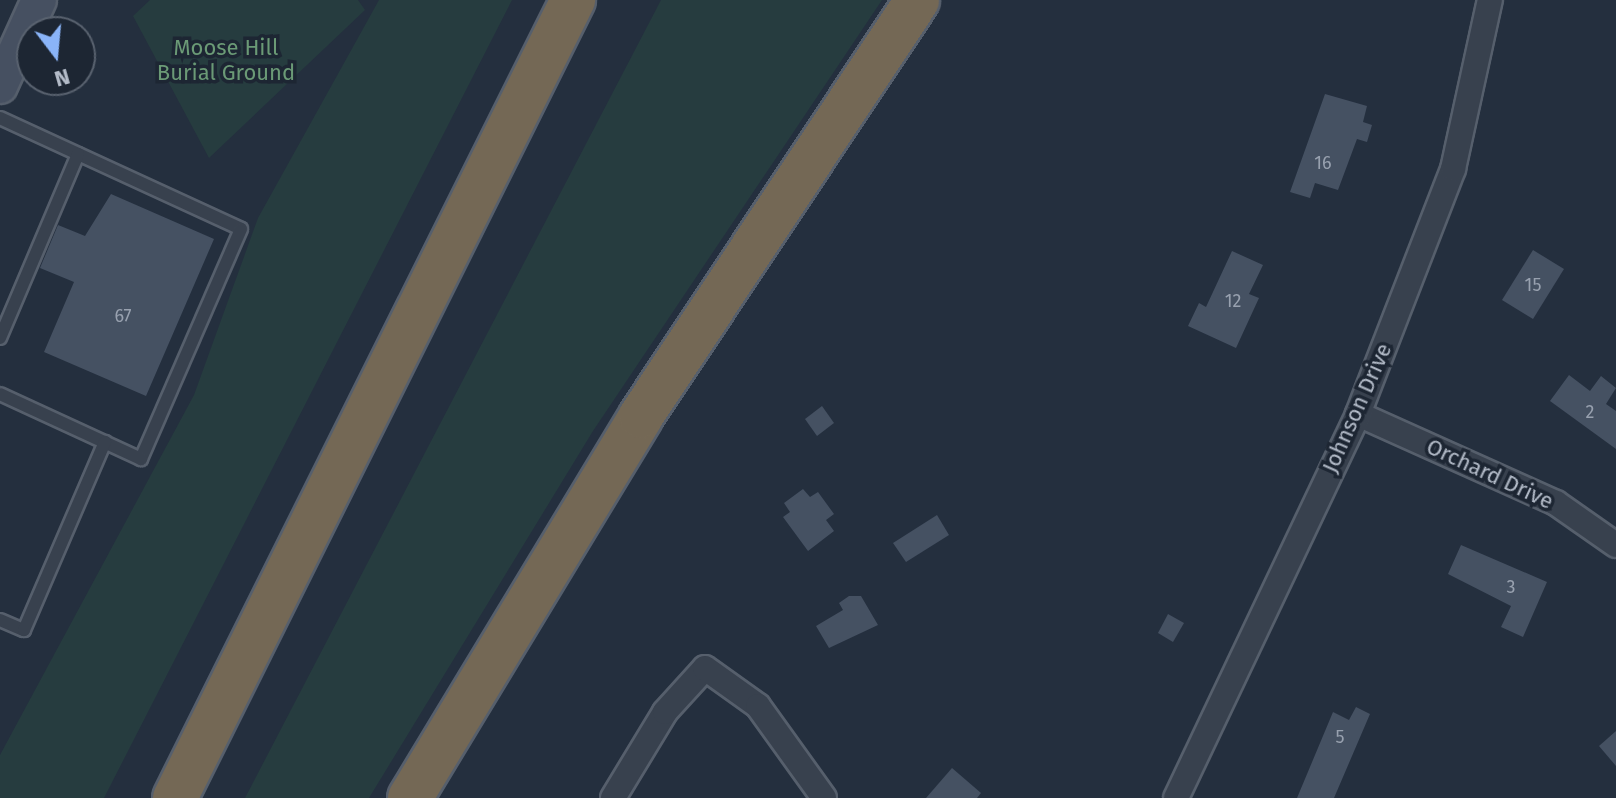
<!DOCTYPE html>
<html>
<head>
<meta charset="utf-8">
<style>
	body { margin:0 }
	#map { position:relative; width:1616px; height:798px; overflow:hidden; background:#242f3e; font-family:"Fira Sans",sans-serif }
	div>[style] { position:absolute }
	[style*='--x'] { left:calc(var(--x)*1px); top:calc(var(--y)*1px); width:calc(var(--w)*1px); rotate:calc(var(--a)*1deg) }
	.green>* { inset:0; background:#263c3f }
	.building>* { inset:0; background:#455162 }
	.roads { filter:drop-shadow(2px 0 #565f6c) drop-shadow(-2px 0 #565f6c) drop-shadow(0 2px #565f6c) drop-shadow(0 -2px #565f6c) }
	.service>* { height:12px; margin:-6px; padding:0 6px; transform-origin:6px; border-radius:6px; background:#38414e }
	.minor>* { height:24px; margin:-12px; padding:0 12px; transform-origin:12px; border-radius:12px; background:#38414e }
	.secondary>* { height:34px; margin:-17px; padding:0 17px; transform-origin:17px; border-radius:17px; background:#465061 }
	.motorway>* { height:44px; margin:-22px; padding:0 22px; transform-origin:22px; border-radius:22px; background:#746855 }
	span { translate:-50% -50%; white-space:nowrap; text-align:center; line-height:1.15; -webkit-text-stroke:7px #1d2633; paint-order:stroke }
	.number-label { font-size:18px; color:#98a1af }
	.number-label span { -webkit-text-stroke-width:0 }
	.park-label { font-size:22px; color:#6b9a76 }
	.street-label { font-size:22px; color:#b4bcc9 }
	.north { position:absolute; left:16px; top:16px; width:80px; height:80px; box-sizing:border-box; background:#1d2633; border:2px solid #59626f; border-radius:50%; rotate:164deg; font-size:22px; font-weight:700; line-height:32px; text-align:center; color:#b4bcc9 }
	.north::after { content:''; display:block; margin:auto; width:28px; height:36px; background:#8ab4f8; clip-path:polygon(50% 0,100% 100%,50% 72%,0 100%) }
</style>
</head>
<body>
<div id="map">
	<div class="green">
		<div style="clip-path:polygon(150px 0,358px 0,365px 10px,209px 158px,133px 16px)"></div>
		<div style="clip-path:polygon(379px 0,512px 0,104px 798px,0 798px,0 755px,194px 395px,258px 218px)"></div>
		<div style="clip-path:polygon(661px 0,882px 0,593px 431px,369px 798px,245px 798px)"></div>
	</div>
	<div class="building">
		<div style="clip-path:polygon(1325px 94px,1367px 106px,1363px 122px,1372px 125px,1367px 142px,1357px 139px,1338px 190px,1315px 183px,1310px 198px,1290px 192px)"></div>
		<div style="clip-path:polygon(111px 194px,214px 239px,146px 396px,44px 352px,74px 282px,40px 268px,58px 225px,85px 236px)"></div>
		<div style="clip-path:polygon(1533px 250px,1564px 269px,1533px 319px,1502px 300px)"></div>
		<div style="clip-path:polygon(1232px 251px,1263px 265px,1249px 294px,1259px 298px,1236px 348px,1188px 326px,1199px 303px,1206px 307px)"></div>
		<div style="clip-path:polygon(1569px 375px,1590px 391px,1601px 376px,1616px 388px,1606px 404px,1616px 411px,1616px 449px,1550px 401px)"></div>
		<div style="clip-path:polygon(822px 406px,834px 423px,817px 436px,805px 419px)"></div>
		<div style="clip-path:polygon(803px 489px,810px 497px,818px 492px,834px 514px,826px 520px,834px 531px,808px 551px,783px 517px,790px 512px,784px 503px)"></div>
		<div style="clip-path:polygon(937px 515px,949px 535px,906px 562px,893px 543px)"></div>
		<div style="clip-path:polygon(1461px 545px,1547px 582px,1523px 637px,1501px 627px,1511px 606px,1448px 574px)"></div>
		<div style="clip-path:polygon(849px 596px,861px 596px,878px 625px,829px 648px,816px 626px,843px 610px,839px 603px)"></div>
		<div style="clip-path:polygon(1168px 614px,1184px 623px,1173px 642px,1158px 633px)"></div>
		<div style="clip-path:polygon(1356px 707px,1370px 714px,1334px 798px,1297px 798px,1333px 712px,1349px 720px)"></div>
		<div style="clip-path:polygon(1616px 731px,1616px 766px,1599px 746px)"></div>
		<div style="clip-path:polygon(952px 768px,981px 793px,977px 798px,926px 798px)"></div>
	</div>
	<div class="roads">
		<div class="service">
			<div style="--x:0;--y:118;--w:265;--a:24.7"></div>
			<div style="--x:241;--y:229;--w:251;--a:113.5"></div>
			<div style="--x:141;--y:459;--w:155;--a:-155.3"></div>
			<div style="--x:0;--y:338;--w:200;--a:-67"></div>
			<div style="--x:0;--y:620;--w:26;--a:23"></div>
			<div style="--x:24;--y:630;--w:205;--a:-66.7"></div>
		</div>
		<div class="minor">
			<div style="--x:1358;--y:414;--w:217;--a:24.2"></div>
			<div style="--x:1556;--y:503;--w:73;--a:35"></div>
			<div style="--x:613;--y:798;--w:100;--a:-58.8"></div>
			<div style="--x:665;--y:712;--w:59;--a:-47.7"></div>
			<div style="--x:705;--y:668;--w:65;--a:35.6"></div>
			<div style="--x:758;--y:706;--w:113;--a:54.3"></div>
			<div style="--x:1176;--y:798;--w:425;--a:-64.6"></div>
			<div style="--x:1358;--y:414;--w:263;--a:-68.8"></div>
			<div style="--x:1453;--y:169;--w:173;--a:-77.7"></div>
		</div>
		<div class="secondary">
			<div style="--x:0;--y:86;--w:94;--a:-65.6"></div>
		</div>
		<div class="motorway">
			<div style="--x:175;--y:798;--w:892;--a:-63.49"></div>
			<div style="--x:410;--y:798;--w:446;--a:-58.8"></div>
			<div style="--x:641;--y:416;--w:499;--a:-56.4"></div>
		</div>
	</div>
	<div class="number-label">
		<span style="left:1323px;top:163px">16</span>
		<span style="left:1533px;top:285px">15</span>
		<span style="left:1233px;top:301px">12</span>
		<span style="left:123px;top:316px">67</span>
		<span style="left:1590px;top:412px">2</span>
		<span style="left:1511px;top:587px">3</span>
		<span style="left:1340px;top:737px">5</span>
	</div>
	<div class="park-label">
		<span style="left:226px;top:60px">Moose Hill<br>Burial Ground</span>
	</div>
	<div class="street-label">
		<span style="left:1357px;top:408px;rotate:-66deg">Johnson Drive</span>
		<span style="left:1490px;top:474px;rotate:25deg">Orchard Drive</span>
	</div>
	<div class="north">N</div>
</div>
</body>
</html>
